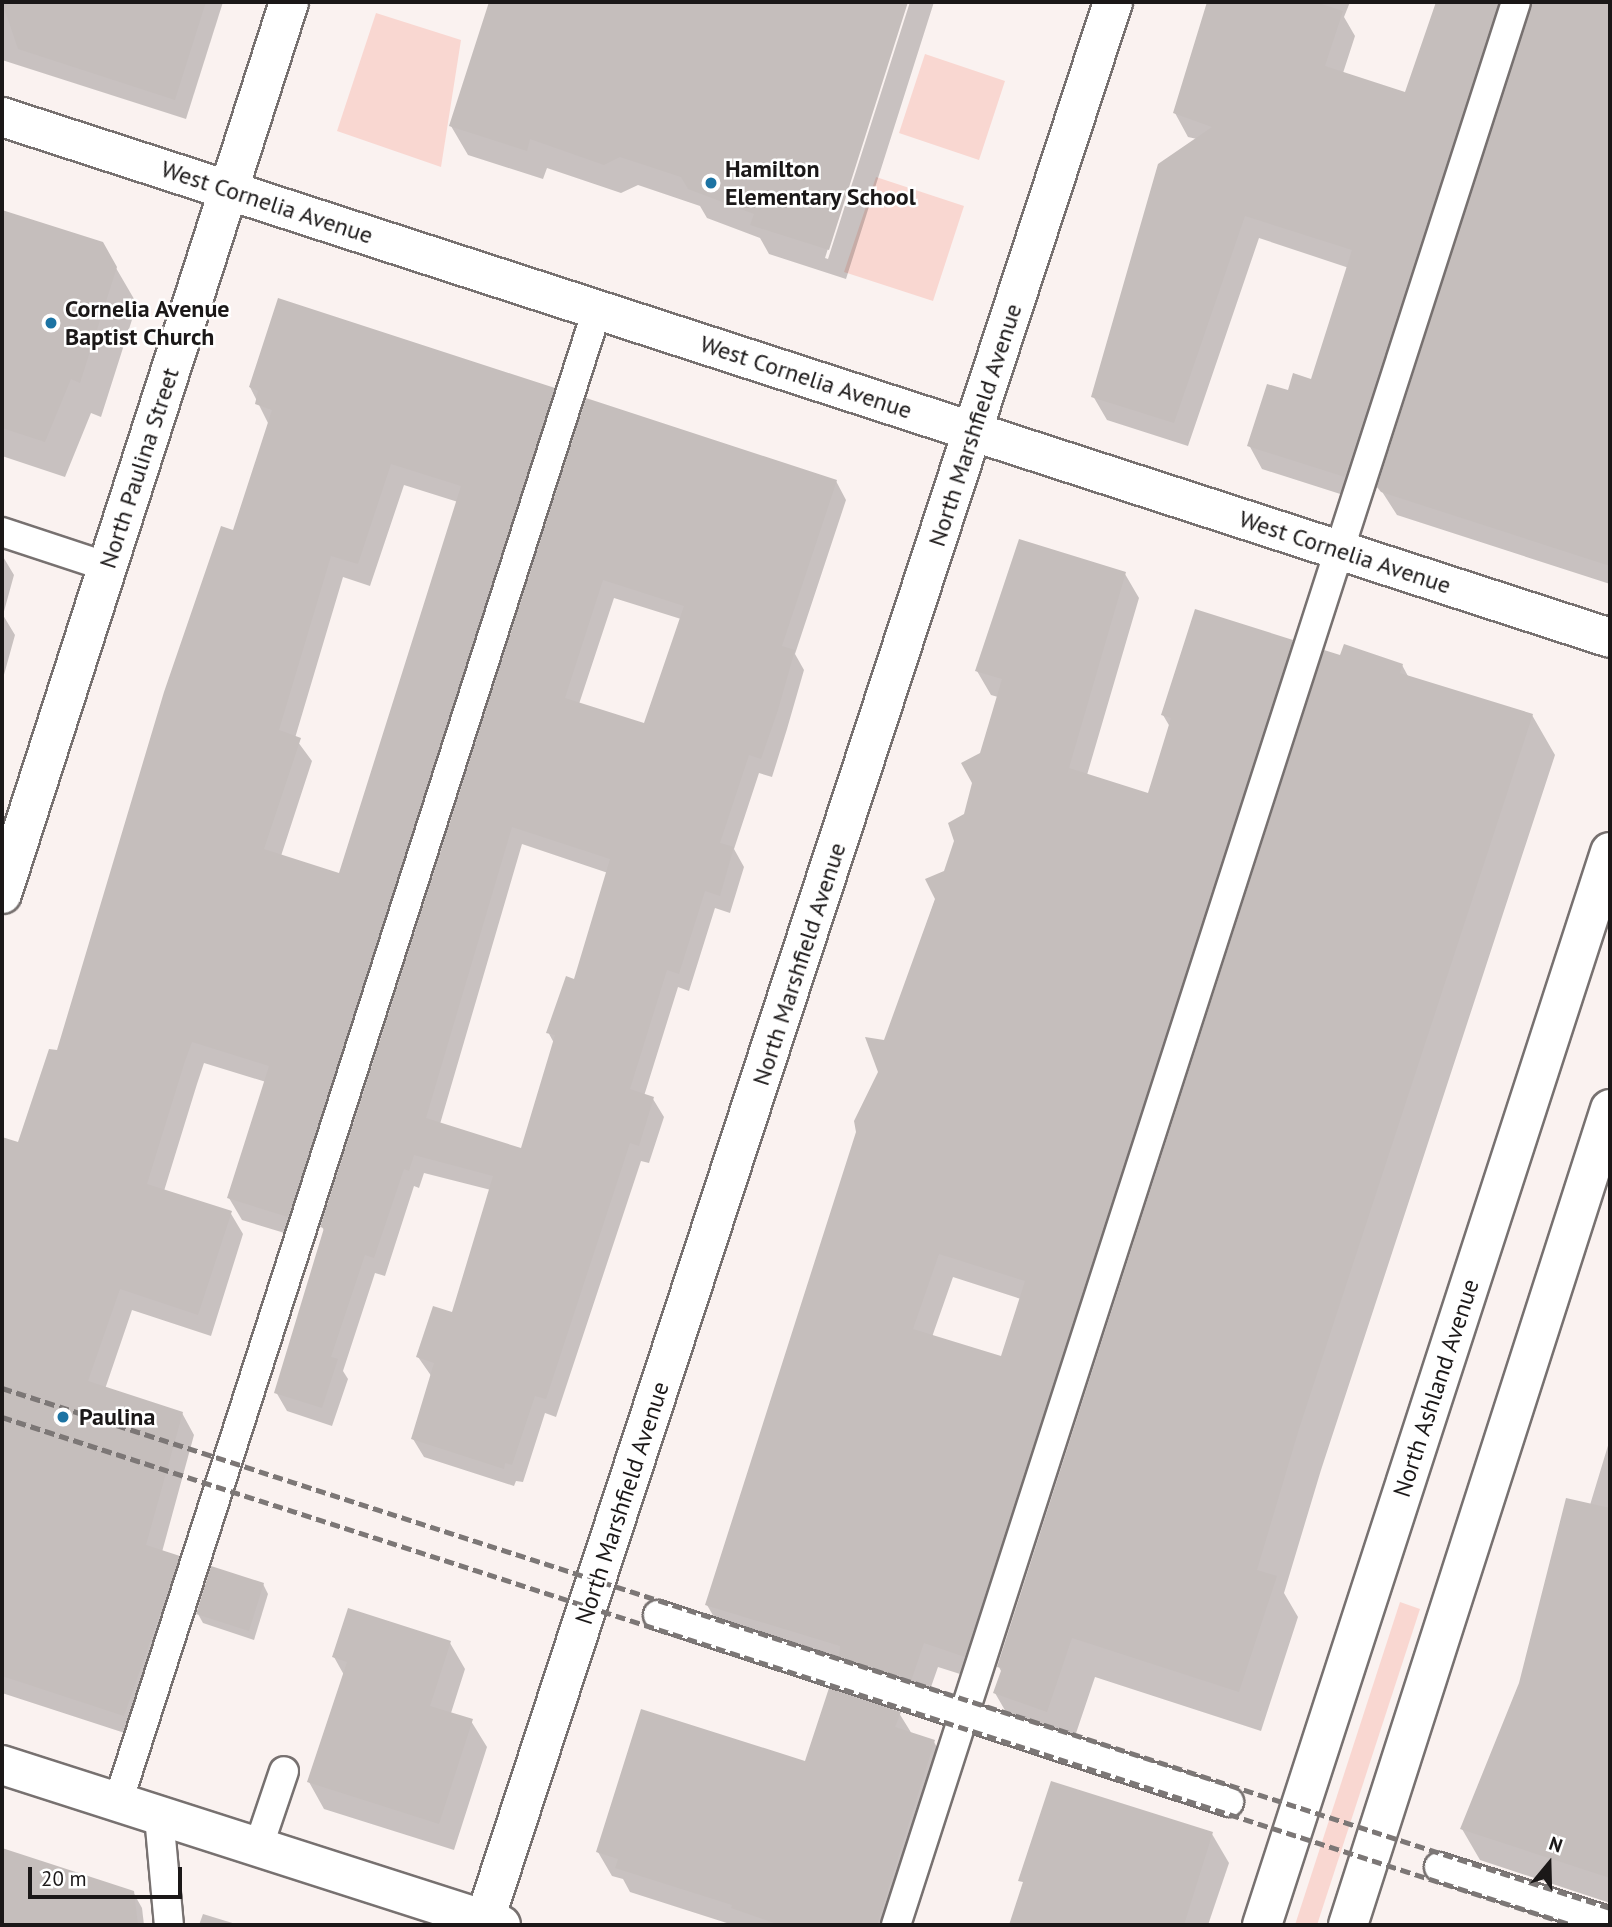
<!DOCTYPE html>
<html>
<head>
<meta charset="utf-8">
<style>
	body { margin:0 }
	#map { position:relative; width:1612px; height:1927px; overflow:hidden; background:#faf2f0; font-family:"PT Sans",sans-serif }
	div>[style] { position:absolute }
	[style*='--x'] { left:calc(var(--x)*1px); top:calc(var(--y)*1px); width:calc(var(--w)*1px); rotate:calc(var(--a)*1deg) }
	.green>* { inset:0; background:#f9d7d1 }
	.shadow>* { inset:0; background:#0003 }
	.building>* { inset:0; background:#c5bebc }
	.roads { filter:drop-shadow(2px 0 #777170) drop-shadow(-2px 0 #777170) drop-shadow(0 2px #777170) drop-shadow(0 -2px #777170) }
	.lane>* { height:28px; margin:-14px; padding:0 14px; transform-origin:14px; border-radius:14px; background:#fff }
	.street>* { height:38px; margin:-19px; padding:0 19px; transform-origin:19px; border-radius:19px; background:#fff }
	.secondary>* { height:38px; margin:-19px; padding:0 19px; transform-origin:19px; border-radius:19px; background:#fff }
	.rail>* { height:5px; margin-top:-2.5px; transform-origin:0; background:repeating-linear-gradient(90deg,#7c7776 0 10px,transparent 0 15px) }
	.dots>* { width:19px; height:19px; translate:-50% -50%; box-sizing:border-box; border:4px solid #fff; border-radius:50% }
	span { translate:-50% -50%; white-space:nowrap; text-align:center; line-height:1.15; -webkit-text-stroke:5px #fff; paint-order:stroke }
	.poi-label { font-size:24px; color:#1b1818; font-weight:700 }
	.left { translate:0 -50%; text-align:left }
	.street-label { font-size:24px; color:#1b1818 }
	.frame { position:absolute; inset:0; border:4px solid #1b1818; pointer-events:none }
	.north { position:absolute; left:1514px; top:1829px; width:70px; height:70px; -webkit-text-stroke:5px #fff; paint-order:stroke; rotate:19deg; font-size:19px; font-weight:700; line-height:28px; text-align:center; color:#1b1818 }
	.north::after { content:''; display:block; margin:auto; width:24px; height:32px; background:#1b1818; clip-path:polygon(50% 0,100% 100%,50% 72%,0 100%) }
	.scale { position:absolute; left:28px; top:1867px; width:154px; height:32px; box-sizing:border-box; border:4px solid #1b1818; border-top:0; padding-left:9px; font-size:21px; line-height:24px; white-space:nowrap; color:#1b1818; -webkit-text-stroke:5px #fff; paint-order:stroke }
</style>
</head>
<body>
<div id="map">
	<div class="green">
		<div style="clip-path:polygon(376px 13px,461px 40px,441px 167px,337px 131px)"></div>
		<div style="clip-path:polygon(925px 54px,1005px 81px,979px 160px,899px 133px)"></div>
		<div style="clip-path:polygon(876px 177px,964px 206px,933px 301px,844px 272px)"></div>
		<div style="clip-path:polygon(1400px 1602px,1420px 1609px,1317px 1925px,1295px 1925px)"></div>
	</div>
	<div class="shadow">
		<div style="clip-path:polygon(2px 2px,223px 2px,186px 119px,2px 60px)"></div>
		<div style="clip-path:polygon(491px 2px,907px 2px,825px 258px,828px 259px,910px 2px,934px 2px,846px 279px,769px 254px,760px 238px,707px 218px,700px 206px,638px 185px,621px 193px,547px 168px,543px 179px,468px 155px,451px 126px)"></div>
		<div style="clip-path:polygon(1212px 2px,1350px 2px,1344px 17px,1355px 36px,1343px 73px,1406px 94px,1438px 2px,1610px 2px,1610px 584px,1397px 515px,1379px 487px,1532px 11px,1526px 9px,1359px 500px,1262px 469px,1249px 445px,1289px 393px,1312px 381px,1349px 268px,1259px 238px,1188px 446px,1107px 420px,1093px 396px,1197px 139px,1188px 137px,1175px 113px)"></div>
		<div style="clip-path:polygon(2px 212px,102px 244px,137px 304px,101px 417px,91px 413px,65px 477px,2px 456px)"></div>
		<div style="clip-path:polygon(evenodd,250px 387px,553px 389px,566px 411px,301px 1238px,242px 1220px,229px 1198px,266px 1082px,204px 1063px,197px 1084px,164px 1191px,230px 1212px,243px 1234px,211px 1336px,132px 1310px,105px 1389px,182px 1413px,194px 1435px,162px 1552px,178px 1557px,191px 1579px,137px 1737px,2px 1693px,2px 1152px,6px 1140px,19px 1144px,58px 1053px,235px 532px,269px 425px,250px 387px,404px 485px,458px 502px,340px 875px,281px 856px,312px 761px,295px 738px,343px 577px,370px 586px,404px 485px)"></div>
		<div style="clip-path:polygon(evenodd,587px 400px,836px 481px,846px 500px,795px 654px,804px 670px,787px 729px,772px 777px,759px 773px,734px 849px,744px 867px,730px 913px,715px 908px,689px 991px,678px 987px,644px 1096px,653px 1099px,664px 1117px,649px 1163px,641px 1161px,556px 1417px,545px 1413px,523px 1482px,516px 1481px,514px 1486px,424px 1457px,413px 1439px,432px 1377px,418px 1357px,453px 1314px,491px 1190px,424px 1173px,419px 1188px,414px 1186px,385px 1276px,375px 1273px,343px 1371px,348px 1379px,332px 1426px,287px 1411px,276px 1392px,325px 1232px,322px 1227px,587px 400px,614px 598px,681px 619px,645px 725px,579px 704px,614px 598px,587px 400px,522px 844px,608px 873px,575px 981px,548px 1032px,554px 1043px,522px 1150px,440px 1124px,522px 844px)"></div>
		<div style="clip-path:polygon(2px 555px,14px 575px,3px 615px,15px 635px,2px 682px)"></div>
		<div style="clip-path:polygon(evenodd,1125px 574px,1139px 598px,1087px 775px,1149px 795px,1170px 727px,1163px 715px,1292px 642px,1306px 666px,979px 1680px,938px 1667px,925px 1704px,721px 1629px,707px 1605px,880px 1072px,885px 1042px,965px 815px,998px 697px,991px 695px,977px 671px,1125px 574px,953px 1277px,1021px 1299px,1002px 1359px,932px 1337px,953px 1277px)"></div>
		<div style="clip-path:polygon(1341px 657px,1402px 665px,1409px 678px,1532px 715px,1555px 755px,1321px 1470px,1284px 1593px,1298px 1617px,1261px 1731px,1095px 1677px,1070px 1751px,1018px 1733px,995px 1693px,1002px 1673px,999px 1667px)"></div>
		<div style="clip-path:polygon(1610px 1439px,1610px 1903px,1480px 1860px,1462px 1829px,1590px 1505px)"></div>
		<div style="clip-path:polygon(263px 1584px,268px 1594px,254px 1640px,203px 1623px,198px 1614px)"></div>
		<div style="clip-path:polygon(450px 1643px,465px 1669px,451px 1713px,471px 1721px,487px 1747px,454px 1850px,324px 1809px,309px 1782px,344px 1675px,334px 1657px)"></div>
		<div style="clip-path:polygon(899px 1713px,912px 1734px,934px 1742px,947px 1765px,897px 1925px,733px 1925px,630px 1892px,623px 1879px,612px 1876px,598px 1852px,806px 1763px)"></div>
		<div style="clip-path:polygon(1052px 1783px,1212px 1834px,1229px 1863px,1208px 1925px,1011px 1925px)"></div>
		<div style="clip-path:polygon(2px 1850px,133px 1892px,142px 1908px,144px 1925px,2px 1925px)"></div>
		<div style="clip-path:polygon(203px 1914px,239px 1925px,199px 1925px)"></div>
	</div>
	<div class="building">
		<div style="clip-path:polygon(2px 2px,206px 2px,175px 100px,18px 49px)"></div>
		<div style="clip-path:polygon(489px 2px,908px 2px,829px 250px,750px 225px,754px 214px,688px 189px,681px 177px,620px 157px,604px 165px,530px 139px,527px 151px,449px 126px)"></div>
		<div style="clip-path:polygon(1207px 2px,1315px 2px,1343px 11px,1325px 66px,1405px 92px,1436px 2px,1499px 2px,1345px 477px,1247px 446px,1267px 384px,1288px 390px,1293px 373px,1311px 379px,1352px 250px,1245px 216px,1174px 423px,1091px 397px,1158px 164px,1212px 127px,1173px 113px)"></div>
		<div style="clip-path:polygon(1532px 2px,1610px 2px,1610px 566px,1381px 492px,1377px 487px)"></div>
		<div style="clip-path:polygon(2px 210px,103px 242px,117px 267px,80px 383px,71px 379px,45px 442px,2px 428px)"></div>
		<div style="clip-path:polygon(evenodd,278px 298px,555px 388px,288px 1217px,227px 1198px,269px 1066px,192px 1042px,185px 1061px,147px 1184px,232px 1211px,198px 1315px,120px 1289px,88px 1381px,183px 1412px,146px 1545px,180px 1556px,124px 1716px,2px 1676px,2px 1137px,18px 1142px,49px 1049px,57px 1050px,164px 692px,221px 526px,233px 530px,272px 410px,255px 404px,258px 391px,249px 387px,278px 298px,391px 464px,461px 486px,339px 873px,264px 849px,301px 738px,279px 730px,331px 556px,358px 564px,391px 464px)"></div>
		<div style="clip-path:polygon(evenodd,586px 398px,837px 480px,782px 646px,795px 650px,778px 710px,761px 759px,749px 755px,720px 843px,734px 847px,720px 896px,705px 891px,679px 974px,667px 970px,630px 1089px,654px 1097px,639px 1146px,630px 1143px,546px 1399px,535px 1396px,512px 1465px,505px 1463px,504px 1469px,411px 1439px,434px 1363px,416px 1357px,433px 1306px,452px 1312px,493px 1176px,414px 1155px,409px 1171px,404px 1169px,374px 1258px,365px 1255px,331px 1357px,338px 1359px,322px 1408px,274px 1393px,324px 1228px,320px 1227px,586px 398px,603px 580px,684px 606px,644px 723px,565px 698px,603px 580px,586px 398px,512px 827px,610px 859px,574px 979px,566px 976px,546px 1033px,555px 1035px,521px 1148px,426px 1118px,512px 827px)"></div>
		<div style="clip-path:polygon(evenodd,1019px 539px,1126px 572px,1069px 768px,1148px 793px,1171px 718px,1161px 715px,1195px 609px,1293px 640px,965px 1657px,924px 1643px,911px 1681px,839px 1657px,840px 1646px,705px 1605px,856px 1132px,854px 1121px,878px 1072px,865px 1037px,884px 1040px,935px 899px,925px 879px,944px 871px,954px 841px,948px 823px,964px 814px,972px 783px,961px 763px,980px 753px,1002px 679px,975px 671px,1019px 539px,939px 1254px,1025px 1281px,1001px 1356px,913px 1329px,939px 1254px)"></div>
		<div style="clip-path:polygon(1344px 644px,1403px 664px,1400px 673px,1533px 714px,1299px 1429px,1257px 1570px,1277px 1576px,1239px 1692px,1072px 1638px,1047px 1712px,993px 1693px,1002px 1668px,997px 1667px,1324px 650px,1340px 655px)"></div>
		<div style="clip-path:polygon(1566px 1498px,1610px 1508px,1610px 1878px,1460px 1829px,1519px 1683px)"></div>
		<div style="clip-path:polygon(211px 1566px,264px 1583px,249px 1631px,196px 1614px)"></div>
		<div style="clip-path:polygon(348px 1608px,451px 1641px,430px 1706px,473px 1719px,439px 1824px,307px 1782px,347px 1662px,332px 1657px)"></div>
		<div style="clip-path:polygon(829px 1688px,901px 1712px,895px 1727px,935px 1740px,877px 1925px,780px 1925px,731px 1908px,732px 1905px,615px 1868px,618px 1859px,596px 1852px,641px 1709px,805px 1761px)"></div>
		<div style="clip-path:polygon(1051px 1781px,1213px 1832px,1184px 1925px,1009px 1925px,1023px 1882px,1018px 1881px)"></div>
		<div style="clip-path:polygon(2px 1848px,134px 1891px,138px 1925px,2px 1925px)"></div>
	</div>
	<div class="roads">
		<div class="lane">
			<div style="--x:2;--y:532;--w:112;--a:18.3"></div>
			<div style="--x:658;--y:1615;--w:601;--a:18.13"></div>
			<div style="--x:118;--y:1802;--w:1567;--a:-72.2"></div>
			<div style="--x:159;--y:1816;--w:109;--a:84.8"></div>
			<div style="--x:258;--y:1848;--w:81;--a:-71.3"></div>
			<div style="--x:1439;--y:1867;--w:180;--a:17.8"></div>
			<div style="--x:896;--y:1925;--w:2020;--a:-72.13"></div>
		</div>
		<div class="street">
			<div style="--x:2;--y:117;--w:1690;--a:17.95"></div>
			<div style="--x:2;--y:894;--w:937;--a:-72.16"></div>
			<div style="--x:2;--y:1765;--w:524;--a:17.78"></div>
			<div style="--x:483;--y:1925;--w:2024;--a:-71.86"></div>
		</div>
		<div class="secondary">
			<div style="--x:1262;--y:1925;--w:1128;--a:-72.03"></div>
			<div style="--x:1348;--y:1925;--w:857;--a:-72.2"></div>
		</div>
	</div>
	<div class="rail">
		<div style="--x:2;--y:1388;--w:1690;--a:17.92"></div>
		<div style="--x:2;--y:1417;--w:1650;--a:17.93"></div>
	</div>
	<div class="dots">
		<div style="left:711px;top:183px;background:#1c73a3"></div>
		<div style="left:51px;top:323px;background:#1c73a3"></div>
		<div style="left:63px;top:1417px;background:#1c73a3"></div>
	</div>
	<div class="poi-label">
		<span class="left" style="left:725px;top:183px">Hamilton<br>Elementary School</span>
		<span class="left" style="left:65px;top:323px">Cornelia Avenue<br>Baptist Church</span>
		<span class="left" style="left:79px;top:1417px">Paulina</span>
	</div>
	<div class="street-label">
		<span style="left:267px;top:202px;rotate:18deg">West Cornelia Avenue</span>
		<span style="left:806px;top:377px;rotate:18deg">West Cornelia Avenue</span>
		<span style="left:975px;top:425px;rotate:-72deg">North Marshfield Avenue</span>
		<span style="left:139px;top:468px;rotate:-72deg">North Paulina Street</span>
		<span style="left:1345px;top:552px;rotate:18deg">West Cornelia Avenue</span>
		<span style="left:799px;top:964px;rotate:-72deg">North Marshfield Avenue</span>
		<span style="left:1436px;top:1388px;rotate:-72deg">North Ashland Avenue</span>
		<span style="left:622px;top:1503px;rotate:-72deg">North Marshfield Avenue</span>
	</div>
	<div class="frame"></div>
	<div class="north">N</div>
	<div class="scale">20 m</div>
</div>
</body>
</html>
